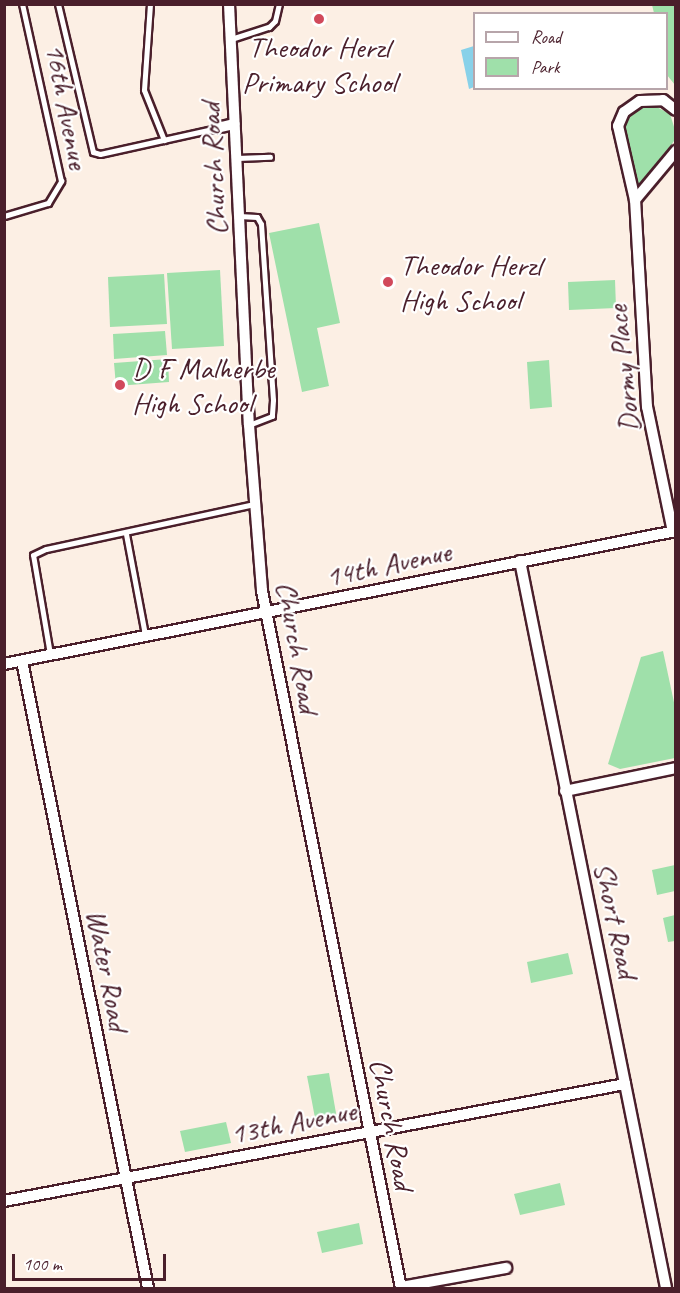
<!DOCTYPE html>
<html>
<head>
<meta charset="utf-8">
<style>
	body { margin:0 }
	#map { position:relative; width:680px; height:1293px; overflow:hidden; background:#fcefe4; font-family:Caveat,sans-serif }
	div>[style] { position:absolute }
	[style*='--x'] { left:calc(var(--x)*1px); top:calc(var(--y)*1px); width:calc(var(--w)*1px); rotate:calc(var(--a)*1deg) }
	.green>* { inset:0; background:#9fe0aa }
	.water>* { inset:0; background:#88d1e9 }
	.roads { filter:drop-shadow(2px 0 #4a1f2b) drop-shadow(-2px 0 #4a1f2b) drop-shadow(0 2px #4a1f2b) drop-shadow(0 -2px #4a1f2b) }
	.service>* { height:5px; margin:-2.5px; padding:0 2.5px; transform-origin:2.5px; border-radius:2.5px; background:#fff }
	.minor>* { height:10px; margin:-5px; padding:0 5px; transform-origin:5px; border-radius:5px; background:#fff }
	.dots>* { width:16px; height:16px; translate:-50% -50%; box-sizing:border-box; border:3px solid #fff; border-radius:50% }
	span { translate:-50% -50%; white-space:nowrap; text-align:center; line-height:1.15; -webkit-text-stroke:4.5px #fff; paint-order:stroke }
	.poi-label { font-size:30px; color:#4a1f2b }
	.left { translate:0 -50%; text-align:left }
	.street-label { font-size:30px; color:#4a1f2b }
	.frame { position:absolute; inset:0; border:6px solid #4a1f2b; pointer-events:none }
	.legend { position:absolute; left:473px; top:12px; width:195px; height:78px; box-sizing:border-box; background:#fff; border:2px solid #b7a5aa; margin:0; padding:8px 10px; list-style:none; font-size:18px; color:#4a1f2b }
	.legend li { display:flex; align-items:center; gap:12px; height:30px }
	.legend b { width:30px; border:2px solid #b7a5aa }
	.scale { position:absolute; left:12px; top:1254px; width:154px; height:27px; box-sizing:border-box; border:3px solid #4a1f2b; border-top:0; padding-left:8px; font-size:18px; line-height:21px; white-space:nowrap; color:#4a1f2b; -webkit-text-stroke:4px #fff; paint-order:stroke }
</style>
</head>
<body>
<div id="map">
	<div class="green">
		<div style="clip-path:polygon(652px 5px,675px 5px,675px 85px,667px 75px,666px 14px,654px 13px)"></div>
		<div style="clip-path:polygon(651px 104px,670px 114px,675px 130px,674px 141px,641px 187px,635px 184px,622px 135px,624px 121px,638px 106px)"></div>
		<div style="clip-path:polygon(319px 223px,340px 323px,317px 328px,329px 386px,302px 392px,269px 233px)"></div>
		<div style="clip-path:polygon(220px 270px,224px 346px,172px 349px,167px 273px)"></div>
		<div style="clip-path:polygon(164px 274px,167px 324px,110px 327px,108px 277px)"></div>
		<div style="clip-path:polygon(615px 280px,616px 308px,569px 310px,568px 282px)"></div>
		<div style="clip-path:polygon(165px 331px,167px 355px,114px 359px,113px 334px)"></div>
		<div style="clip-path:polygon(168px 359px,169px 382px,116px 386px,114px 363px)"></div>
		<div style="clip-path:polygon(549px 360px,552px 407px,530px 409px,527px 362px)"></div>
		<div style="clip-path:polygon(663px 651px,675px 707px,675px 758px,620px 769px,608px 764px,641px 657px)"></div>
		<div style="clip-path:polygon(675px 865px,675px 891px,657px 895px,652px 870px)"></div>
		<div style="clip-path:polygon(675px 915px,675px 941px,668px 942px,663px 918px)"></div>
		<div style="clip-path:polygon(568px 953px,573px 974px,531px 983px,527px 962px)"></div>
		<div style="clip-path:polygon(329px 1073px,337px 1119px,316px 1123px,307px 1076px)"></div>
		<div style="clip-path:polygon(226px 1122px,231px 1143px,185px 1152px,180px 1131px)"></div>
		<div style="clip-path:polygon(560px 1183px,565px 1205px,520px 1215px,514px 1194px)"></div>
		<div style="clip-path:polygon(359px 1223px,363px 1244px,322px 1253px,317px 1232px)"></div>
	</div>
	<div class="water">
		<div style="clip-path:polygon(474px 46px,474px 87px,469px 89px,461px 50px)"></div>
	</div>
	<div class="roads">
		<div class="service">
			<div style="--x:58;--y:4;--w:152;--a:76.7"></div>
			<div style="--x:93;--y:152;--w:7;--a:16"></div>
			<div style="--x:100;--y:154;--w:120;--a:-12.5"></div>
			<div style="--x:150;--y:4;--w:86;--a:94"></div>
			<div style="--x:144;--y:90;--w:54;--a:68.2"></div>
			<div style="--x:231;--y:39;--w:40;--a:-18"></div>
			<div style="--x:269;--y:27;--w:8;--a:-45"></div>
			<div style="--x:275;--y:21;--w:17;--a:-77"></div>
			<div style="--x:237;--y:158;--w:33;--a:-2"></div>
			<div style="--x:4;--y:216;--w:46;--a:-16.5"></div>
			<div style="--x:48;--y:203;--w:26;--a:-59"></div>
			<div style="--x:61;--y:181;--w:181;--a:-102.4"></div>
			<div style="--x:239;--y:216;--w:18;--a:3"></div>
			<div style="--x:257;--y:217;--w:8;--a:60"></div>
			<div style="--x:261;--y:224;--w:176;--a:86.1"></div>
			<div style="--x:273;--y:400;--w:16;--a:94"></div>
			<div style="--x:272;--y:416;--w:25;--a:159"></div>
			<div style="--x:126;--y:534;--w:103;--a:79.3"></div>
			<div style="--x:50;--y:654;--w:100;--a:-99.7"></div>
			<div style="--x:33;--y:555;--w:14;--a:-25"></div>
			<div style="--x:46;--y:549;--w:213;--a:-12.2"></div>
		</div>
		<div class="minor">
			<div style="--x:229;--y:4;--w:421;--a:87.3"></div>
			<div style="--x:249;--y:425;--w:167;--a:85.5"></div>
			<div style="--x:262;--y:591;--w:711;--a:78.72"></div>
			<div style="--x:217;--y:128;--w:18;--a:-13"></div>
			<div style="--x:635;--y:200;--w:64;--a:-50.1"></div>
			<div style="--x:673;--y:532;--w:128;--a:-101.7"></div>
			<div style="--x:647;--y:407;--w:207;--a:-93.3"></div>
			<div style="--x:635;--y:200;--w:76;--a:-102.9"></div>
			<div style="--x:618;--y:126;--w:15;--a:-67"></div>
			<div style="--x:624;--y:112;--w:19;--a:-35"></div>
			<div style="--x:640;--y:101;--w:23;--a:-2"></div>
			<div style="--x:663;--y:100;--w:16;--a:38"></div>
			<div style="--x:520;--y:561;--w:742;--a:78.64"></div>
			<div style="--x:22;--y:661;--w:640;--a:78.64"></div>
			<div style="--x:4;--y:664;--w:685;--a:-11.2"></div>
			<div style="--x:565;--y:791;--w:113;--a:-11.7"></div>
			<div style="--x:4;--y:1201;--w:632;--a:-10.67"></div>
			<div style="--x:401;--y:1287;--w:107;--a:-10.3"></div>
		</div>
	</div>
	<div class="dots">
		<div style="left:319px;top:19px;background:#d1495b"></div>
		<div style="left:388px;top:282px;background:#d1495b"></div>
		<div style="left:120px;top:385px;background:#d1495b"></div>
	</div>
	<div class="poi-label">
		<span style="left:319px;top:64px">Theodor Herzl<br>Primary School</span>
		<span class="left" style="left:400px;top:282px">Theodor Herzl<br>High School</span>
		<span class="left" style="left:132px;top:385px">D F Malherbe<br>High School</span>
	</div>
	<div class="street-label">
		<span style="left:67px;top:106px;rotate:79deg">16th Avenue</span>
		<span style="left:213px;top:169px;rotate:-93deg">Church Road</span>
		<span style="left:623px;top:369px;rotate:-96deg">Dormy Place</span>
		<span style="left:388px;top:564px;rotate:-12deg">14th Avenue</span>
		<span style="left:298px;top:647px;rotate:80deg">Church Road</span>
		<span style="left:616px;top:920px;rotate:78deg">Short Road</span>
		<span style="left:108px;top:970px;rotate:79deg">Water Road</span>
		<span style="left:293px;top:1122px;rotate:-11deg">13th Avenue</span>
		<span style="left:392px;top:1124px;rotate:79deg">Church Road</span>
	</div>
	<div class="frame"></div>
	<ul class="legend">
	<li><b style="height:8px;background:#fff"></b>Road</li>
	<li><b style="height:16px;background:#9fe0aa"></b>Park</li>
	</ul>
	<div class="scale">100 m</div>
</div>
</body>
</html>
